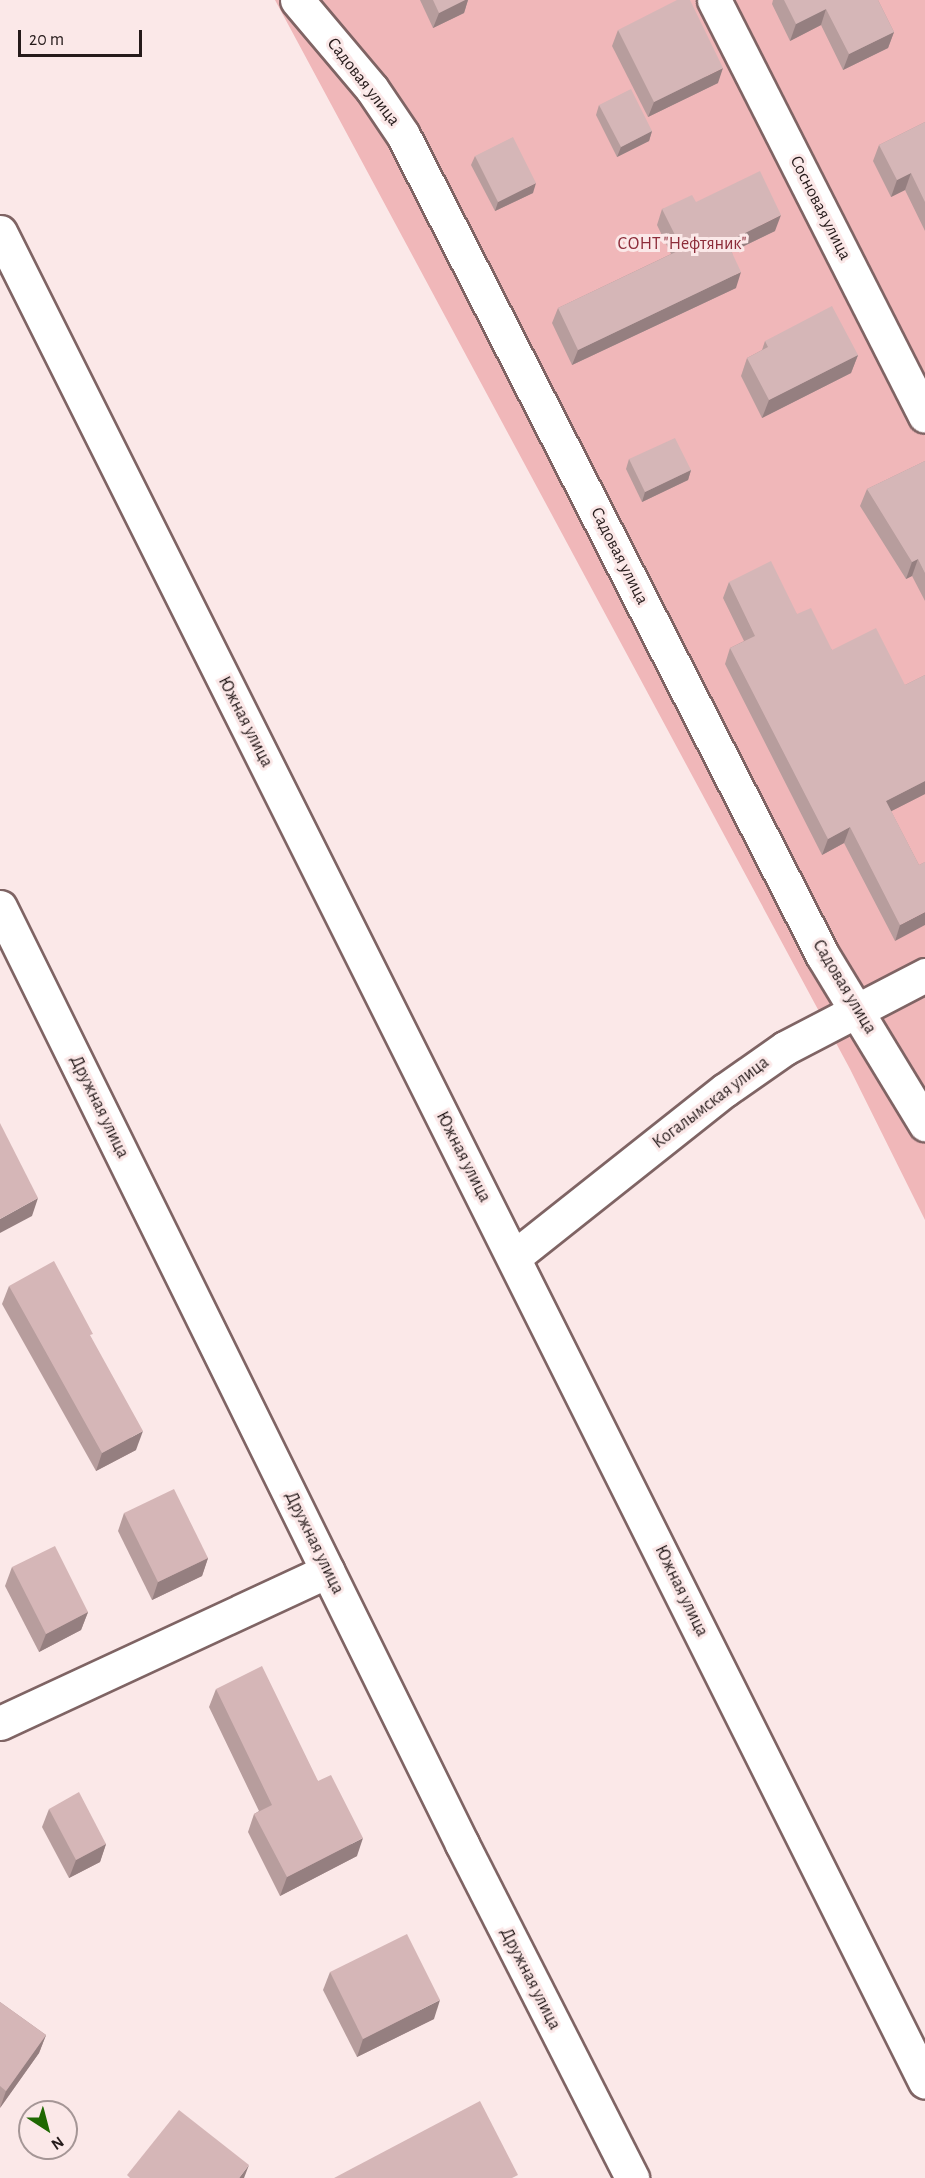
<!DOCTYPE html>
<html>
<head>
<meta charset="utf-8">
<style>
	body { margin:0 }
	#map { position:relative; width:925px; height:2178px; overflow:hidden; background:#fbe8e8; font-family:"Alegreya Sans",sans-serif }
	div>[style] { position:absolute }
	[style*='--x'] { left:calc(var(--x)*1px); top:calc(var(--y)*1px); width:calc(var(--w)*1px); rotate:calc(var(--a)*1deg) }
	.green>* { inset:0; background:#f0b7b9 }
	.roads { filter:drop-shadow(2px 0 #7f6464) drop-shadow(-2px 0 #7f6464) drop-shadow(0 2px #7f6464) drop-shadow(0 -2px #7f6464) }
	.minor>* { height:33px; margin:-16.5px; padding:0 16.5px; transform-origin:16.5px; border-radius:16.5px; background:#fff }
	.wall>* { inset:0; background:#b79d9d }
	.shaded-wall>* { inset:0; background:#957f80 }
	.building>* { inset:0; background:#d5b6b7 }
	span { translate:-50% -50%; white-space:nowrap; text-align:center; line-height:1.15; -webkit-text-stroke:6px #fbe8e8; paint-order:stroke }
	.street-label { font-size:18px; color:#251a1a }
	.park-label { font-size:18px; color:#8c2c39 }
	.north { position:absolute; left:18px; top:2100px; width:60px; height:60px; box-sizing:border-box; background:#fbe8e8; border:2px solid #a59696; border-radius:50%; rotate:144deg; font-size:16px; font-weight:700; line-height:24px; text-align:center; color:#251a1a }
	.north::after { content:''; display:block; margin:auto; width:21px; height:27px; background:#1f6802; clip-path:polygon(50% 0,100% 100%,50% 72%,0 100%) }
	.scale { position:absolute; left:18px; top:30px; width:124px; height:27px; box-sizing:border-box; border:3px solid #251a1a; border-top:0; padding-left:8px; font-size:18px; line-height:21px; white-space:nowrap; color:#251a1a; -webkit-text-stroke:4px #fbe8e8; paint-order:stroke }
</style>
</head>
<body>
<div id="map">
	<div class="green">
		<div style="clip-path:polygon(275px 0,925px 0,925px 1220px,850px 1069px)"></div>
	</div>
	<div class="roads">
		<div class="minor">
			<div style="--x:297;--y:0;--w:116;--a:49.9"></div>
			<div style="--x:372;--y:89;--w:55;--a:56"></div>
			<div style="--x:403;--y:135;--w:922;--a:62.91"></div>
			<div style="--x:823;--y:956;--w:197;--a:58.7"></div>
			<div style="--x:714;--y:0;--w:466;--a:63.1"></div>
			<div style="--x:0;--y:232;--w:2068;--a:63.43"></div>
			<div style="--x:0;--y:907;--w:1045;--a:63.75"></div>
			<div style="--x:462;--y:1844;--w:375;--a:63"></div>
			<div style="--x:514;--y:1257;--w:269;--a:-38.4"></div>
			<div style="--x:725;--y:1090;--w:73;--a:-35"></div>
			<div style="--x:785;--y:1048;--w:158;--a:-27.5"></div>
			<div style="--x:0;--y:1723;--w:361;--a:-24.9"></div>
		</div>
	</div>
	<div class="wall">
		<div style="clip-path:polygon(420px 0,468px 0,464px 13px,433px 28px)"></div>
		<div style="clip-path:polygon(773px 0,878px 0,894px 32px,888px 48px,843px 70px,821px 25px,790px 41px,772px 4px)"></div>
		<div style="clip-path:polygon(618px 30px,718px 83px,648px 117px,612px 46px)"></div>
		<div style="clip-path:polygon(599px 105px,652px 131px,649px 141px,617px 157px,596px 115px)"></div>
		<div style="clip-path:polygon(925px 122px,925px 231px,905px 190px,891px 197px,873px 161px,879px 145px)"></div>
		<div style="clip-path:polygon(475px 156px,533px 193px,495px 211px,471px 165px)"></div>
		<div style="clip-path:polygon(696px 202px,775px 231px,732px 252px,736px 288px,572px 365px,552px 323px,558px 308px,671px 254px,657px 225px,662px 209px)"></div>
		<div style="clip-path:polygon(765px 341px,858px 355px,851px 373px,762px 418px,741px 376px,747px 358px,762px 350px)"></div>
		<div style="clip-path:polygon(629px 459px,691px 470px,688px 480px,642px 502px,626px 469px)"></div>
		<div style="clip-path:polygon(925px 461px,925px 601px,912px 576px,906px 579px,860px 506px,867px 489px)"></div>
		<div style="clip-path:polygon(729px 582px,797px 614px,832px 650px,905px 685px,925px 675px,925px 794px,891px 811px,919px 865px,925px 862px,895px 941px,844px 843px,822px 855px,725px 664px,730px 648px,744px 641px,723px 598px)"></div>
		<div style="clip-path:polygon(9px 1286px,91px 1338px,136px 1450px,96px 1471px,2px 1304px)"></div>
		<div style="clip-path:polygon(124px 1513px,208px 1558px,202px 1576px,152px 1600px,118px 1531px)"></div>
		<div style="clip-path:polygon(12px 1567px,88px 1612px,81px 1630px,39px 1652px,5px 1586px)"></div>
		<div style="clip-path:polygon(216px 1689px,318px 1781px,357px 1856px,280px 1896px,248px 1832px,254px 1814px,259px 1811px,209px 1707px)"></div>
		<div style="clip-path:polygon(49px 1809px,106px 1844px,100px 1862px,69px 1878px,42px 1827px)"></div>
		<div style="clip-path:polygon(330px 1972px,434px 2019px,357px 2057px,323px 1990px)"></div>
		<div style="clip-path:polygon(0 2002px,46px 2035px,39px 2053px,0 2108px)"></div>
	</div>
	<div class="shaded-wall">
		<div style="clip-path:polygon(465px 0,468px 0,464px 13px,433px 28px,439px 13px)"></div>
		<div style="clip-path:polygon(826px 9px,821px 25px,790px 41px,796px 24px)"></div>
		<div style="clip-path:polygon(894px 32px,888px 48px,843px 70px,849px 54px)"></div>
		<div style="clip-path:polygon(723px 68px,718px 83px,648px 117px,654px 102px)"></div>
		<div style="clip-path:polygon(652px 131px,649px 141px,617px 157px,621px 147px)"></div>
		<div style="clip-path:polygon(911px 173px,905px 190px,891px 197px,897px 180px)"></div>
		<div style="clip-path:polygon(536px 183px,533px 193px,495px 211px,498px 202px)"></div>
		<div style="clip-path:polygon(781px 215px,775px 231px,721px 257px,727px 242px)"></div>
		<div style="clip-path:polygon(741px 272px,736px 288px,572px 365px,578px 350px)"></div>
		<div style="clip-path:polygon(858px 355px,851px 373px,762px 418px,769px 400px)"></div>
		<div style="clip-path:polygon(691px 470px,688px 480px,642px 502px,645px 492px)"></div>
		<div style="clip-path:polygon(918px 559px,912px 576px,906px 579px,912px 562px)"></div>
		<div style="clip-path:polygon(925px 781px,925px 794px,880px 817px,886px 801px)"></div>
		<div style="clip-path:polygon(850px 827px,844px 843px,822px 855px,828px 839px)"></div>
		<div style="clip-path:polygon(925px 912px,925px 925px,895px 941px,900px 925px)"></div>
		<div style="clip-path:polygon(38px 1198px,32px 1216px,0 1233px,0 1219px)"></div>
		<div style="clip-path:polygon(143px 1431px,136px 1450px,96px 1471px,102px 1453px)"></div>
		<div style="clip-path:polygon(208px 1558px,202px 1576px,152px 1600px,158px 1582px)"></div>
		<div style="clip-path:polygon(88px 1612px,81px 1630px,39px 1652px,46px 1634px)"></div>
		<div style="clip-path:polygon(363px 1838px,357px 1856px,280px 1896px,287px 1877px)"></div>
		<div style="clip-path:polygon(106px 1844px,100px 1862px,69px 1878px,76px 1860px)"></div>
		<div style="clip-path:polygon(440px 2000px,434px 2019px,357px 2057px,363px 2039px)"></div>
		<div style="clip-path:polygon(46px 2035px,39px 2053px,0 2108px,6px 2091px)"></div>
		<div style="clip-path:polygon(249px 2165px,244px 2178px,239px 2178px)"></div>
	</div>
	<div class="building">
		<div style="clip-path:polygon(433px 0,465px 0,439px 13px)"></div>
		<div style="clip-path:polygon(677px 0,690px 0,723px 68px,654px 102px,618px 30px)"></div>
		<div style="clip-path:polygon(784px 0,878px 0,894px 32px,849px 54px,826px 9px,796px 24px)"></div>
		<div style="clip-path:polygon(631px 89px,652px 131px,621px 147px,599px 105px)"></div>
		<div style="clip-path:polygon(925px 122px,925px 202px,911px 173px,897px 180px,879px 145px)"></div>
		<div style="clip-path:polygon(513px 137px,536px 183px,498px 202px,475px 156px)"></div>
		<div style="clip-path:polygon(760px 171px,781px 215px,727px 242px,741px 272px,578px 350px,558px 308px,682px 249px,662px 209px,692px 195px,696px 202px)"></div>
		<div style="clip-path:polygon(832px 306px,858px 355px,769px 400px,747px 358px,768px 347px,765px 341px)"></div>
		<div style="clip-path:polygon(675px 438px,691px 470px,645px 492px,629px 459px)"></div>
		<div style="clip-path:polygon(925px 461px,925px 573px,918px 559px,912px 562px,867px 489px)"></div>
		<div style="clip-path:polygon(771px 561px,797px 614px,811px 608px,832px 650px,876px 628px,905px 685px,925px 675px,925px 781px,886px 801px,919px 865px,925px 862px,925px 912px,900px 925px,850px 827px,828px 839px,730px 648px,755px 636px,729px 582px)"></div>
		<div style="clip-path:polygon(0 1123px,38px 1198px,0 1219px)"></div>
		<div style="clip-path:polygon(54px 1261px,93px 1334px,90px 1335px,143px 1431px,102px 1453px,9px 1286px)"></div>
		<div style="clip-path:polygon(174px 1489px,208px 1558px,158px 1582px,124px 1513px)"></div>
		<div style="clip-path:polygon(55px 1546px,88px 1612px,46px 1634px,12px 1567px)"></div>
		<div style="clip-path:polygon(262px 1666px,318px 1781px,331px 1775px,363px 1838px,287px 1877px,254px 1814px,272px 1805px,216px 1689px)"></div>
		<div style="clip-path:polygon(79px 1792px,106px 1844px,76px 1860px,49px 1809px)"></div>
		<div style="clip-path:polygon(407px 1934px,440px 2000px,363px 2039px,330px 1972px)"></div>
		<div style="clip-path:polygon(0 2002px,46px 2035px,6px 2091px,0 2086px)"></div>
		<div style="clip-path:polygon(480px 2101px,518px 2175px,512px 2178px,334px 2178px)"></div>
		<div style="clip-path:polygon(179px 2110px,249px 2165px,239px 2178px,130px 2178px,127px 2175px)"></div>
	</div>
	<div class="street-label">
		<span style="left:363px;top:82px;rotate:52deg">Садовая улица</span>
		<span style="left:820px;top:208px;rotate:63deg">Сосновая улица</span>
		<span style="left:619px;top:556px;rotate:63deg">Садовая улица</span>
		<span style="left:245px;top:722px;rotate:63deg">Южная улица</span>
		<span style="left:844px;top:987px;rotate:59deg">Садовая улица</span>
		<span style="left:711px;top:1103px;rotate:-37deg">Когалымская улица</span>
		<span style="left:99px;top:1107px;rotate:64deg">Дружная улица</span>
		<span style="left:463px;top:1157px;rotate:63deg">Южная улица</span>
		<span style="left:314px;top:1543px;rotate:64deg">Дружная улица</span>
		<span style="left:681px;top:1591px;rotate:64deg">Южная улица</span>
		<span style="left:530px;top:1979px;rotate:63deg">Дружная улица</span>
	</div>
	<div class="park-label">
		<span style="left:682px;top:244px">СОНТ "Нефтяник"</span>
	</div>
	<div class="north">N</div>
	<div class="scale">20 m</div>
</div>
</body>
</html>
